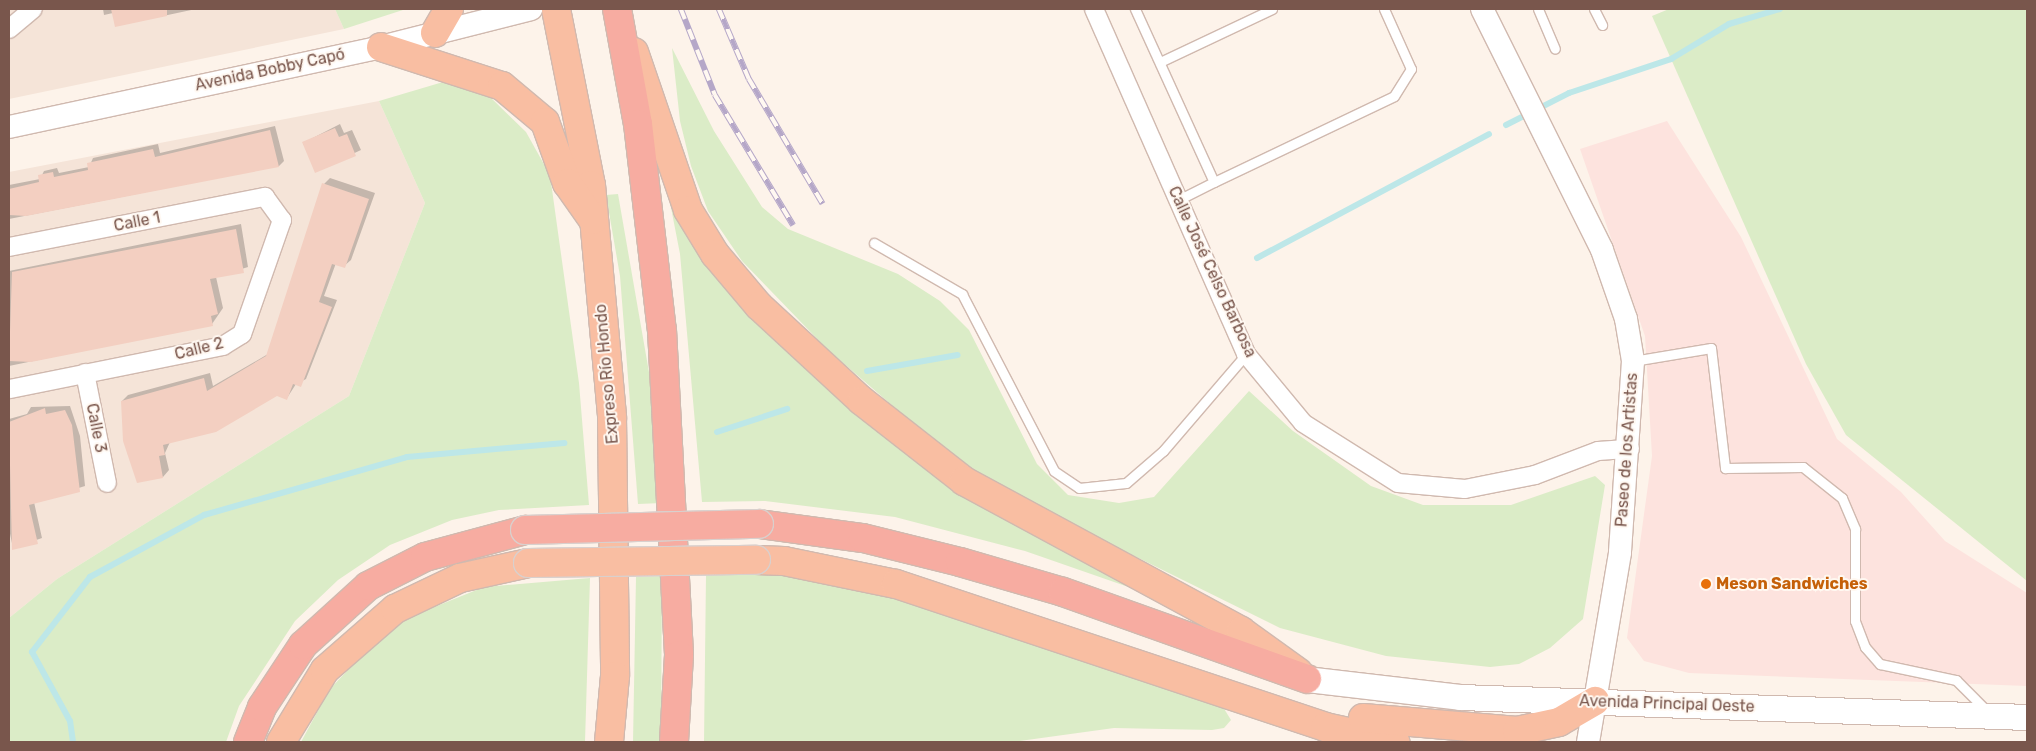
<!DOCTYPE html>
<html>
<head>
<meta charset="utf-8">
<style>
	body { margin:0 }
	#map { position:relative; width:2036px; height:751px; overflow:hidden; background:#fdf3ea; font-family:Rubik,sans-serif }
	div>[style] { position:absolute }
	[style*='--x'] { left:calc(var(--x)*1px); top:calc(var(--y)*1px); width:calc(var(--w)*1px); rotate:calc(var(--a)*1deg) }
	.residential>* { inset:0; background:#f5e4d8 }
	.commercial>* { inset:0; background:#fde3de }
	.green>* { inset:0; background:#dbecc7 }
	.shadow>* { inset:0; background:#0003 }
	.stream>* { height:6px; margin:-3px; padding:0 3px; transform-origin:3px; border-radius:3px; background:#bde7e8 }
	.building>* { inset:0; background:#f3cfc1 }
	.roads { filter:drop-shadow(1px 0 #d0b9af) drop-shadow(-1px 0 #d0b9af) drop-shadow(0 1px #d0b9af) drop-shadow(0 -1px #d0b9af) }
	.service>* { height:9px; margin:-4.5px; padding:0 4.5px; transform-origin:4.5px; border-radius:4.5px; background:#fff }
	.minor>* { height:18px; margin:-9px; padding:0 9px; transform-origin:9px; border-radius:9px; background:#fff }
	.tertiary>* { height:22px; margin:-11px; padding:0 11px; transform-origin:11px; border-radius:11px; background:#fff }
	.secondary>* { height:25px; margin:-12.5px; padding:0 12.5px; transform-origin:12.5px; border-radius:12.5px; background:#fff }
	.trunk>* { height:28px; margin:-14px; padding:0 14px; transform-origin:14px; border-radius:14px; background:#f9bea2 }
	.motorway>* { height:28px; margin:-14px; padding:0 14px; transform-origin:14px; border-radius:14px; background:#f7aca1 }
	.rail>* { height:5.5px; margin-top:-2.75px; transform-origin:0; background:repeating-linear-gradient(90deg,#fff8f1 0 11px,#b5a7c8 0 22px); box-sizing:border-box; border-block:1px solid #b5a7c8 }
	.bridges { filter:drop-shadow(1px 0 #d9d0cd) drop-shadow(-1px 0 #d9d0cd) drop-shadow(0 1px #d9d0cd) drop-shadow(0 -1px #d9d0cd) }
	.trunk-bridge>* { height:28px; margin:-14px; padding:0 14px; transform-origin:14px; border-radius:14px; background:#f9bea2 }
	.motorway-bridge>* { height:28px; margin:-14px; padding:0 14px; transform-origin:14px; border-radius:14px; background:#f7aca1 }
	.dots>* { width:14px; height:14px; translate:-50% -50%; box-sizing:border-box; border:2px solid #fff8f1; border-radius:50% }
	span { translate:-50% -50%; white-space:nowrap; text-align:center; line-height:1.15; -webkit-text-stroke:4px #fff8f1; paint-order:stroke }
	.street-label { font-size:16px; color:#79564c }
	.food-label { font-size:16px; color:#c56008; font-weight:700 }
	.left { translate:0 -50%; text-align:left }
	.frame { position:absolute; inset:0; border:10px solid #79564c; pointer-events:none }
</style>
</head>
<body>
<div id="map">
	<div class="residential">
		<div style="clip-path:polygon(9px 9px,335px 9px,344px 29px,9px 99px)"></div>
		<div style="clip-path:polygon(379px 101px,425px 203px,349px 396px,57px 579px,9px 618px,9px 172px)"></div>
	</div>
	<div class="commercial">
		<div style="clip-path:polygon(1667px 121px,1741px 237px,1837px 439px,1901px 492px,1945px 541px,2027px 593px,2027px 686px,1689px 673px,1644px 661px,1627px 638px,1652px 456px,1645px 336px,1580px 149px)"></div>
	</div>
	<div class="green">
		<div style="clip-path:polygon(335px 9px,406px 9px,344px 29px)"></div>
		<div style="clip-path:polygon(1669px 9px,2027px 9px,2027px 581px,1846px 435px,1806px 364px,1652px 16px)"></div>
		<div style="clip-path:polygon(672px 48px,714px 131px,762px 207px,788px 229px,898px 274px,940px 301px,969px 330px,1037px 464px,1068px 495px,1119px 503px,1154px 497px,1249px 391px,1293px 431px,1371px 486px,1423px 505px,1511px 505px,1595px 476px,1605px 485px,1583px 619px,1550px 648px,1519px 664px,1490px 667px,1386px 656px,1280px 628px,1007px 493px,939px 446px,827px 349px,742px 261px,708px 211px,691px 166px,680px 121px)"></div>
		<div style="clip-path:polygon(443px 82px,486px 93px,526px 132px,550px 175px,579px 383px,589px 505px,499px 510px,452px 520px,390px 545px,338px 580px,295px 621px,239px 706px,226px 742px,9px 742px,9px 618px,57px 579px,349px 396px,425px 203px,379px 101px)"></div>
		<div style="clip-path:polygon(667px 187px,804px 358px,1137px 590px,1025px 551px,895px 517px,765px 501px,702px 502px,680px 254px)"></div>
		<div style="clip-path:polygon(618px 194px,650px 378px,662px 503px,638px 504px,620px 276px,606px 195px)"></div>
		<div style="clip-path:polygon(767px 573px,921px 599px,1218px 699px,1231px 720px,1224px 728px,1212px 730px,1114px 728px,1012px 742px,704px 742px,706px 575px)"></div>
		<div style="clip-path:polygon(662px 576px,661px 742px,633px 742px,636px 577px)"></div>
		<div style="clip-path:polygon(590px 578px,585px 742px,301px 742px,329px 690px,364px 653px,407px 618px,484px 587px)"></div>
	</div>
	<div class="shadow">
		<div style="clip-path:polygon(103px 9px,196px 9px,116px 26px,113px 13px,104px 15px)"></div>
		<div style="clip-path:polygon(340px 124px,344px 133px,352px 130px,361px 150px,316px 171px,303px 143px)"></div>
		<div style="clip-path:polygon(275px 126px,284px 161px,279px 166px,9px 219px,9px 185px,40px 179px,44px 171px,57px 168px,59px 173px,89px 167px,93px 158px,158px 144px,160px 153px)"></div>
		<div style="clip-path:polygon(330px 178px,375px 193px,351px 260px,344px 266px,336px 263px,324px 296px,337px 300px,306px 379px,296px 384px,287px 398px,277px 395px,170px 442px,165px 453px,169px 470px,163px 477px,128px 455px,122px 401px,128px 395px,210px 373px,213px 386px,268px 354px,324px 184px)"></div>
		<div style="clip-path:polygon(241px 224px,248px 267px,216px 277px,223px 308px,212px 324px,9px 366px,9px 271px)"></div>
		<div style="clip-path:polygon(70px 406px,80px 436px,85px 486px,34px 502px,42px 538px,13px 548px,9px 529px,9px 419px,27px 414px,31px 407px)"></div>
	</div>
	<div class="stream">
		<div style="--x:1506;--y:125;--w:71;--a:-26.9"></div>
		<div style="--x:1569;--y:93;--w:108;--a:-18.4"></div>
		<div style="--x:1671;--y:59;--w:68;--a:-31.1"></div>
		<div style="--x:1729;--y:24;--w:53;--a:-16.4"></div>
		<div style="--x:1257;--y:258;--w:263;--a:-28.1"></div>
		<div style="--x:867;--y:371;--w:92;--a:-10"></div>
		<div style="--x:717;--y:432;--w:74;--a:-18.2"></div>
		<div style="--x:73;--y:742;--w:21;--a:-98"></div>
		<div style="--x:70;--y:721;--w:79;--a:-118.8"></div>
		<div style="--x:32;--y:652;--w:95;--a:-52.3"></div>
		<div style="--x:90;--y:577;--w:130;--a:-28.5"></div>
		<div style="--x:204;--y:515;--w:211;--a:-15.9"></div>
		<div style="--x:407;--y:457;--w:158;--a:-5.1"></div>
	</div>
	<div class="building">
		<div style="clip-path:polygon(111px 9px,167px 9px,167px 16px,115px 27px)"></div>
		<div style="clip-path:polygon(335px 128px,339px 137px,347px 134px,356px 156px,315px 173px,302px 142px)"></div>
		<div style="clip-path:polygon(270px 130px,279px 167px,26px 216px,9px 215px,9px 189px,39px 182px,38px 175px,53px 172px,54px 177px,88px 170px,87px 163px,153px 149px,155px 157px)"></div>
		<div style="clip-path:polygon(322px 183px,369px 199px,345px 268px,332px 264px,319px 302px,332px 307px,301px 387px,293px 384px,287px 400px,277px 396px,216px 432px,163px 445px,165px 455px,159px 456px,163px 478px,137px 483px,123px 441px,121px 401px,204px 378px,207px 391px,266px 356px)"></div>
		<div style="clip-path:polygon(236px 229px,244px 273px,210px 279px,218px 314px,211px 316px,213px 326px,31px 362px,9px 361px,12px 272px)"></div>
		<div style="clip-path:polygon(45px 408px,46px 414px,65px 410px,72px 425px,80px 492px,29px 505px,38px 544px,12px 550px,9px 422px)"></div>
	</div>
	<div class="roads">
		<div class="service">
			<div style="--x:1135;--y:9;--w:190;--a:65.5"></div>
			<div style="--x:1214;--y:182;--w:199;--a:-25.5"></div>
			<div style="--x:1394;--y:96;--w:32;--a:-58"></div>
			<div style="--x:1411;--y:69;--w:66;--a:-114.2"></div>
			<div style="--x:1538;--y:9;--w:43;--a:67"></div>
			<div style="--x:1594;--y:9;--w:18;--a:63"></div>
			<div style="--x:1160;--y:62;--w:124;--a:-25.3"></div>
			<div style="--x:1178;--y:200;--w:40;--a:-26.6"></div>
			<div style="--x:874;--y:243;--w:102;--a:30.1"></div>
			<div style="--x:962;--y:294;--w:199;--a:62.5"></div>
			<div style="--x:1054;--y:471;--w:30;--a:34"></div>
			<div style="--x:1079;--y:488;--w:47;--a:-6.1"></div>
			<div style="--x:1126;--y:483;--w:49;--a:-40.9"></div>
			<div style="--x:1163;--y:451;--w:128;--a:-49.4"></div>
			<div style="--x:1633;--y:361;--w:79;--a:-9.5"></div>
			<div style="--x:1711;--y:348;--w:121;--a:83.3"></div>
			<div style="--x:1725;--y:468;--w:78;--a:-0.7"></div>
			<div style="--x:1803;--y:467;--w:50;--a:38.5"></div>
			<div style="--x:1842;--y:498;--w:34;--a:67"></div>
			<div style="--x:1855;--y:529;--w:92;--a:90"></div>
			<div style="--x:1855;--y:621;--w:28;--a:69"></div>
			<div style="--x:1865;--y:647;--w:23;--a:49"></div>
			<div style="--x:1880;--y:664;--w:78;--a:11.9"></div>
			<div style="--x:1956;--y:680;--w:44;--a:45"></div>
		</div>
		<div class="minor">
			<div style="--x:1094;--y:9;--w:377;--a:66.2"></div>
			<div style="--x:1246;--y:354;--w:89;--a:50.4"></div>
			<div style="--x:1303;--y:423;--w:112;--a:32.3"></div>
			<div style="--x:1398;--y:483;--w:67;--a:5.1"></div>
			<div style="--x:1465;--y:489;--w:71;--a:-11.3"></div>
			<div style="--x:1535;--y:475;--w:67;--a:-20.9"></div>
			<div style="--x:1598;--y:451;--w:32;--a:-4"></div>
			<div style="--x:9;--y:29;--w:31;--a:-40"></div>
			<div style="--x:9;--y:247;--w:261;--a:-11.1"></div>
			<div style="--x:265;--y:197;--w:29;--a:54"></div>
			<div style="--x:282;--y:220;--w:121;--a:109.3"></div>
			<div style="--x:242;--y:334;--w:22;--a:148"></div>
			<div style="--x:223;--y:346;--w:218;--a:168.6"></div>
			<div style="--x:85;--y:373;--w:112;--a:78.7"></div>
		</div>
		<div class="tertiary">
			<div style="--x:1482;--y:9;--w:269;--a:63.5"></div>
			<div style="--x:1602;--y:250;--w:73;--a:70.8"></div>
			<div style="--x:1626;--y:319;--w:43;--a:80.5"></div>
			<div style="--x:1633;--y:361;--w:192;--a:93.9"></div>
			<div style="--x:1620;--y:553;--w:192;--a:99.6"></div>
			<div style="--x:9;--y:127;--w:381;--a:-12.1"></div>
			<div style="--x:381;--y:47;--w:155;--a:-14.2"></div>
		</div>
		<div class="secondary">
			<div style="--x:1307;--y:679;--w:154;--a:6.7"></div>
			<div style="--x:1460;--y:697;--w:567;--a:2.02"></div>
		</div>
		<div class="trunk">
			<div style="--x:556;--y:9;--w:179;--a:78.8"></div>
			<div style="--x:591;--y:185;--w:234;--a:84.8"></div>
			<div style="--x:612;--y:418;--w:258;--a:89.3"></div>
			<div style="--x:615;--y:676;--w:66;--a:95.2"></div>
			<div style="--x:435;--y:33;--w:28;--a:-60"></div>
			<div style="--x:381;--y:47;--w:127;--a:17.9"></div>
			<div style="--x:502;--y:86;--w:56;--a:39.9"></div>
			<div style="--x:545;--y:122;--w:65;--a:70.2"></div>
			<div style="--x:567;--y:183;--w:45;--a:54.9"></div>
			<div style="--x:634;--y:52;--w:167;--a:71.1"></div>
			<div style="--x:688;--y:210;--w:52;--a:58.5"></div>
			<div style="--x:715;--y:254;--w:68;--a:49.8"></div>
			<div style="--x:759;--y:306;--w:140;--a:42.7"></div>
			<div style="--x:862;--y:401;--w:130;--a:38.1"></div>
			<div style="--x:964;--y:481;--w:315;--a:28.4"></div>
			<div style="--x:1241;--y:631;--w:70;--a:35.7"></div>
			<div style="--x:756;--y:560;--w:28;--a:2"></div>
			<div style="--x:784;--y:561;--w:114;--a:11.6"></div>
			<div style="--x:896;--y:584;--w:452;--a:18.4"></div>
			<div style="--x:1325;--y:727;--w:72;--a:12.1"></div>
			<div style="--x:1363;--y:718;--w:155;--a:4.8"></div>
			<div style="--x:1517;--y:731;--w:43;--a:-12.1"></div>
			<div style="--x:1559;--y:722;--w:42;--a:-30.3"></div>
			<div style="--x:281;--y:742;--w:84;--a:-58.6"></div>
			<div style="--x:325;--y:670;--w:93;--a:-41.1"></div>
			<div style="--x:395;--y:609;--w:72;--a:-25.5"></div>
			<div style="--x:460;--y:578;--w:70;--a:-12.4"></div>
		</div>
		<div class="motorway">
			<div style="--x:617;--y:9;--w:117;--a:79.7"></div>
			<div style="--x:638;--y:124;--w:207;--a:83.4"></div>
			<div style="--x:662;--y:330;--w:325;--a:87"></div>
			<div style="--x:679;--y:655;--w:87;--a:93.3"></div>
			<div style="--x:759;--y:524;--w:105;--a:7.7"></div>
			<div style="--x:863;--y:538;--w:100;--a:13.9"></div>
			<div style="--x:960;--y:562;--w:107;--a:16.2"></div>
			<div style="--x:1063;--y:592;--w:259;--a:19.6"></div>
			<div style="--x:248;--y:742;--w:38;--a:-68"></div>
			<div style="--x:262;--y:707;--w:74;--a:-56.5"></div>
			<div style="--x:303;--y:645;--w:88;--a:-42.2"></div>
			<div style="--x:368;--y:586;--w:64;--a:-27"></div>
			<div style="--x:425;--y:557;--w:104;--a:-15.1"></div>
		</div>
	</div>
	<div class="rail">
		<div style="--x:681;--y:9;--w:92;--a:68.4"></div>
		<div style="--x:715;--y:95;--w:152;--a:59"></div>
		<div style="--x:719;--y:9;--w:76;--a:66.8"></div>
		<div style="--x:749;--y:79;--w:145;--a:59.4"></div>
	</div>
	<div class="bridges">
		<div class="trunk-bridge">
			<div style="--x:528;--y:563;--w:228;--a:-0.8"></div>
		</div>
		<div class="motorway-bridge">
			<div style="--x:525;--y:530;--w:234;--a:-1.5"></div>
		</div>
	</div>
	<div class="dots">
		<div style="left:1706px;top:584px;background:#e8710a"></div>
	</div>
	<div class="street-label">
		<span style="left:270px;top:70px;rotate:-12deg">Avenida Bobby Capó</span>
		<span style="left:137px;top:222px;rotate:-11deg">Calle 1</span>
		<span style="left:1212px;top:272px;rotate:65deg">Calle José Celso Barbosa</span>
		<span style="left:199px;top:349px;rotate:-14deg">Calle 2</span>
		<span style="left:607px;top:374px;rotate:-95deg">Expreso Río Hondo</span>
		<span style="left:96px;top:428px;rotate:79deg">Calle 3</span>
		<span style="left:1627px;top:450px;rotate:-86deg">Paseo de los Artistas</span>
		<span style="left:1667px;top:704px;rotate:2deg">Avenida Principal Oeste</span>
	</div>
	<div class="food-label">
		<span class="left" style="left:1716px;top:584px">Meson Sandwiches</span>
	</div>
	<div class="frame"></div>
</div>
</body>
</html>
